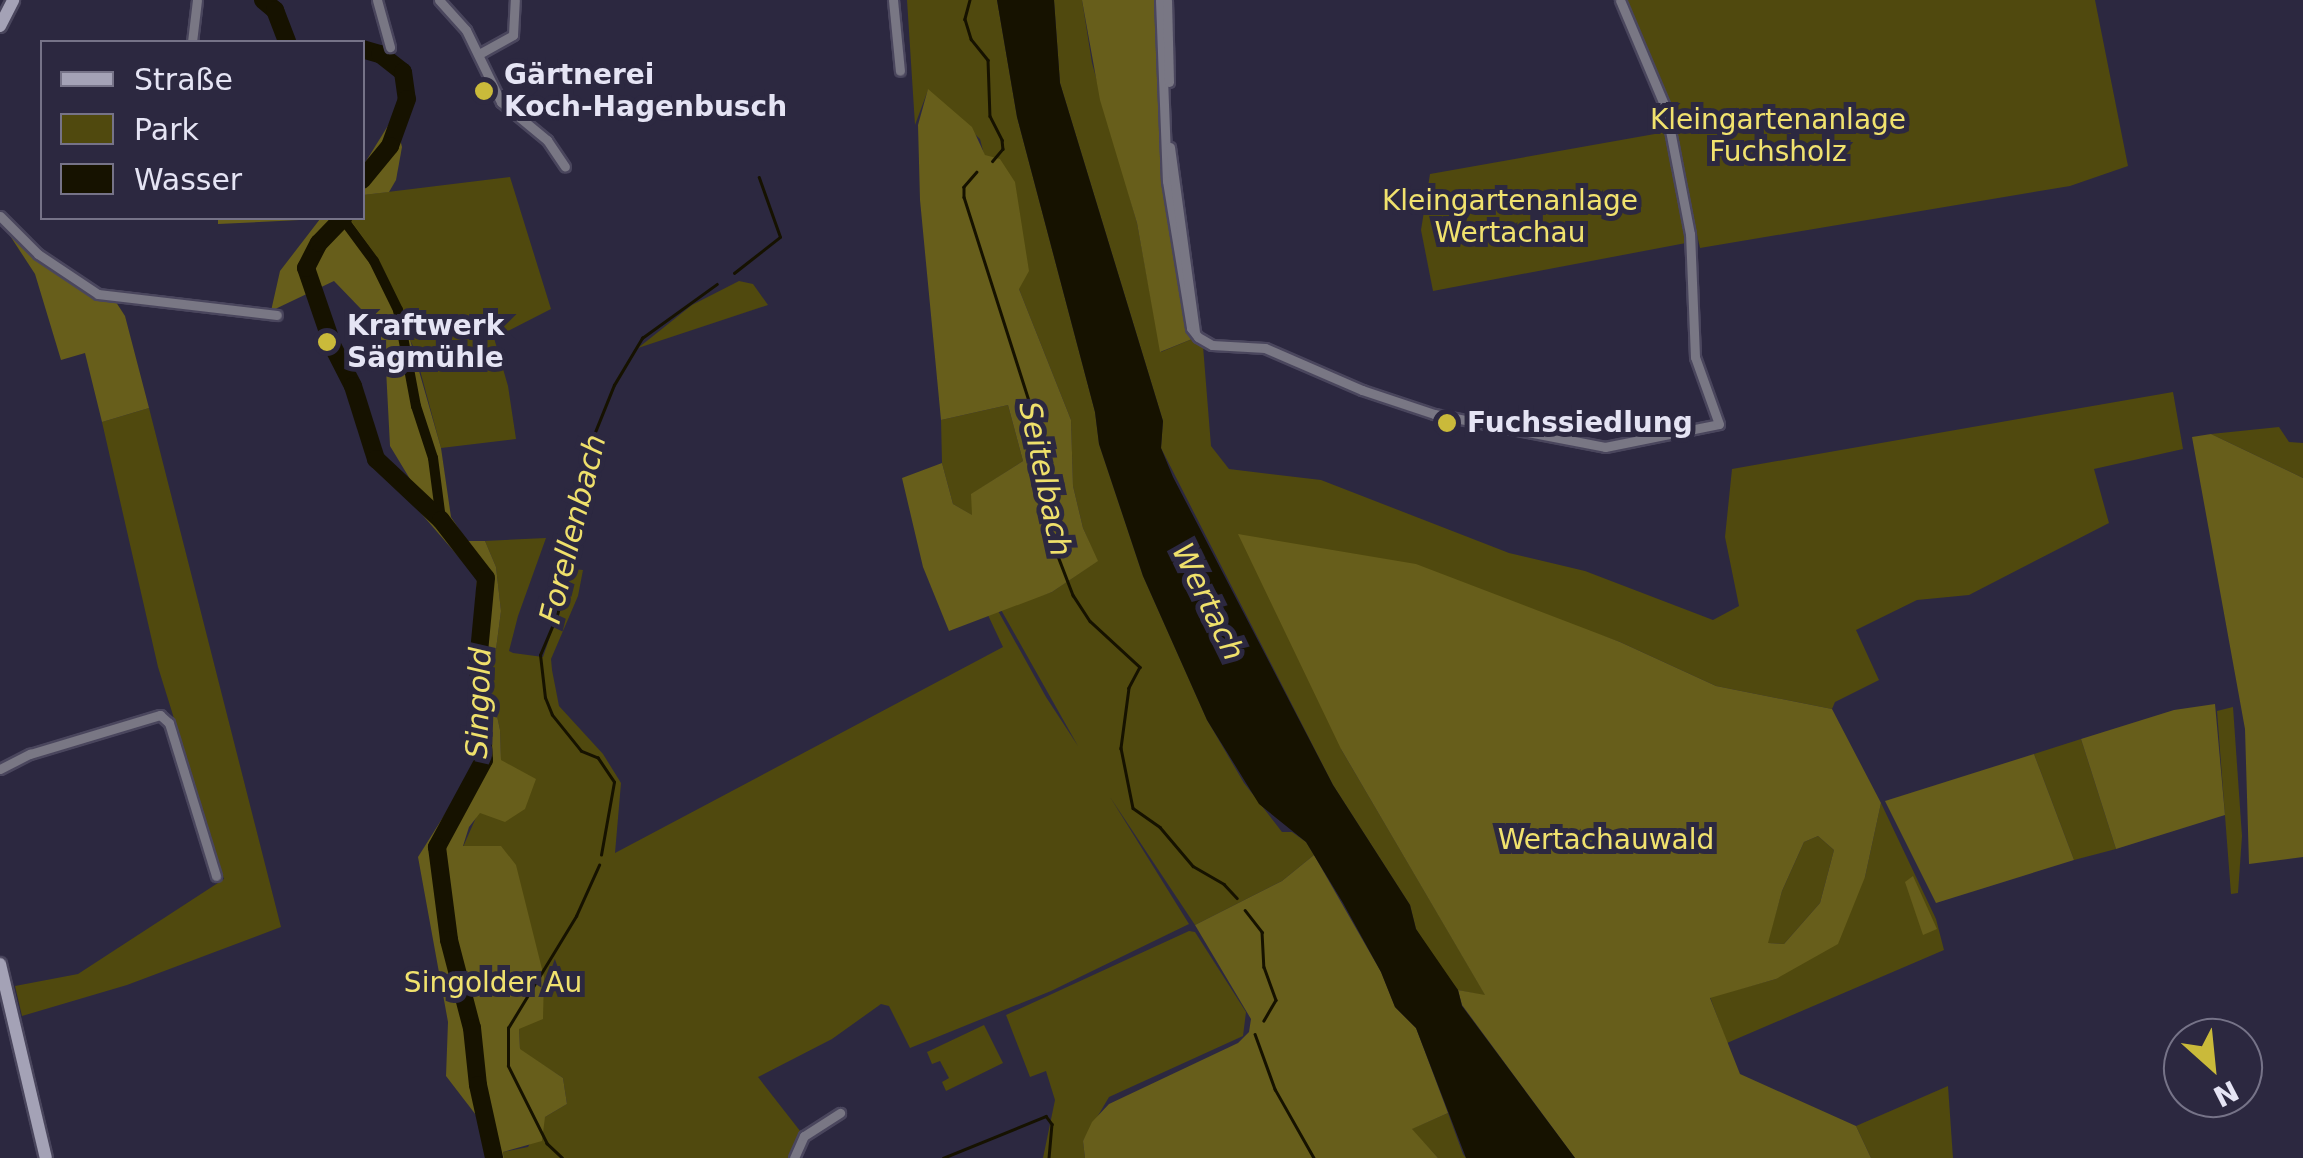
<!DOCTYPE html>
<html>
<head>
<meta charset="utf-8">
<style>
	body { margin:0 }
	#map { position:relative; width:2303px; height:1158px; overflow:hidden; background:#2c2840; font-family:"DejaVu Sans",sans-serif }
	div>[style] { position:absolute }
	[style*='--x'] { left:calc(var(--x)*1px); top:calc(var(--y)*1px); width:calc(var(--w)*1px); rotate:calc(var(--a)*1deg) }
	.green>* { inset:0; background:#50490e }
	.forest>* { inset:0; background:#675e1b }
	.water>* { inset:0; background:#161200 }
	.stream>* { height:2.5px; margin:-1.25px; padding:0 1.25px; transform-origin:1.25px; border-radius:1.25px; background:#161200 }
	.canal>* { height:10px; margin:-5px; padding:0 5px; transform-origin:5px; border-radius:5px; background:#161200 }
	.river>* { height:18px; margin:-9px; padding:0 9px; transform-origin:9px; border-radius:9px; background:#161200 }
	.roads { filter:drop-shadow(2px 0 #4a465d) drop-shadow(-2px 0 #4a465d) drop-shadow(0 2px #4a465d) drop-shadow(0 -2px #4a465d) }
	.street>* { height:9px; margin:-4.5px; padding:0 4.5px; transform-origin:4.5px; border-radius:4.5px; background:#797784 }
	.secondary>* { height:12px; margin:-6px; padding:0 6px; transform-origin:6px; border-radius:6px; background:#a4a2b6 }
	.dots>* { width:28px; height:28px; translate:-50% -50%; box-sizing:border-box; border:5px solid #2c2840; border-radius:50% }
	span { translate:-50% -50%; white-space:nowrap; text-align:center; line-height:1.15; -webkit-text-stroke:10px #2c2840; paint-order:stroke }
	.poi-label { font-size:28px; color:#e5e4f4; font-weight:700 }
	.left { translate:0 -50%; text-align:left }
	.park-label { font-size:28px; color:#f1e26d }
	.water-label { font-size:30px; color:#efe06b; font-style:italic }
	.legend { position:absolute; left:40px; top:40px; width:325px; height:180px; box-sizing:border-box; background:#2c2840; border:2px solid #767388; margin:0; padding:12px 18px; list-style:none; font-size:30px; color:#e5e4f4 }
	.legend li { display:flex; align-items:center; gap:20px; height:50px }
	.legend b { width:50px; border:2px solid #767388 }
	.north { position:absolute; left:2163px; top:1018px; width:100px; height:100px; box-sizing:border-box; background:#2c2840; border:2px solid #767388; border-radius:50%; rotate:153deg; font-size:28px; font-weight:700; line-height:40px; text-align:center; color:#e5e4f4 }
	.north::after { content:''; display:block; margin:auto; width:35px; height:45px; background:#caba3a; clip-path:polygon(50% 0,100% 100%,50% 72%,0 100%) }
</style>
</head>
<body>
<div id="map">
	<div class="green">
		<div style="clip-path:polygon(907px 0,997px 0,1017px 117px,1095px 412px,1099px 444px,1143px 576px,1207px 720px,1244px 783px,1282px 832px,1292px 832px,1306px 842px,1314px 855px,1282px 881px,1195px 925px,1110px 797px,1189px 924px,1051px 991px,910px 1048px,889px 1006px,881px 1004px,832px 1039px,758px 1077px,804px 1136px,794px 1158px,504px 1158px,503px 1152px,528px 1147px,545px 1117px,567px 1104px,563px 1078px,520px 1050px,519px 1029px,463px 847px,501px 761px,500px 730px,487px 669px,496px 649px,501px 611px,496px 567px,485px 541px,546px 538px,518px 616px,509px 651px,513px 653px,543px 657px,573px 569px,583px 570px,578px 596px,551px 659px,552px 670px,559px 706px,603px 754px,621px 783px,615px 853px,1003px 647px,987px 613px,997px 609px,1046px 697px,1078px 746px,1000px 608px,1052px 592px,1097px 561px,1083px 528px,1073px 486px,1071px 420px,1019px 289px,980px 139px,928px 90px,915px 125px)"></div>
		<div style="clip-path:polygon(1054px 0,1082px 0,1092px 63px,1137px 223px,1161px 352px,1197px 337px,1203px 346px,1211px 446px,1229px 469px,1321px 480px,1509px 553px,1585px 571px,1713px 620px,1739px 606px,1725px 537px,1732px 469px,2173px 392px,2183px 449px,2094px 469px,2109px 523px,1969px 595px,1917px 600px,1856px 630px,1879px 680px,1835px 702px,1832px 709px,1716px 686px,1620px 642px,1549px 617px,1341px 749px,1486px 996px,1458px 990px,1434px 958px,1416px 929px,1410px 905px,1333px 785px,1161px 448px,1163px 421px,1060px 83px)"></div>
		<div style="clip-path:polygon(1623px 0,2095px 0,2128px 166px,2070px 186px,1700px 248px,1667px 100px)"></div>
		<div style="clip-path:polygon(1666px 132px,1686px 243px,1433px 291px,1421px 230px,1430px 174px)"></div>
		<div style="clip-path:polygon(510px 177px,551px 309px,494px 338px,508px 386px,516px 439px,441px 448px,414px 348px,349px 218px,362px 218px,363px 195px)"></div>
		<div style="clip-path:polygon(739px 281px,753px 284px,768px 305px,638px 348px,692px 305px)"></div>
		<div style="clip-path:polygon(1008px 405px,1023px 461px,972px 494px,973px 516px,953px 504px,942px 463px,941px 420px)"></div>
		<div style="clip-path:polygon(149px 408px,281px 927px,127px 985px,22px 1016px,15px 986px,78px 974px,224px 879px,158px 667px,102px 422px)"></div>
		<div style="clip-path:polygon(2279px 427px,2289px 442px,2303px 443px,2303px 478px,2211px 434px)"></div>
		<div style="clip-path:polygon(2233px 707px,2242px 836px,2238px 893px,2231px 894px,2217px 711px)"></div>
		<div style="clip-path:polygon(2081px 739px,2116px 849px,2074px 860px,2034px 754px)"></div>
		<div style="clip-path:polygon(1881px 803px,1936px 919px,1944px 950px,1727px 1043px,1710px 997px,1776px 979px,1865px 877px)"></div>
		<div style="clip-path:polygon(1818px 836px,1834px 850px,1820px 903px,1784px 944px,1767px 943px,1782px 891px,1804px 842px)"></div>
		<div style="clip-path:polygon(1189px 931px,1195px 932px,1246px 1012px,1243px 1036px,1109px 1097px,1083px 1141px,1085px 1158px,1043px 1158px,1055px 1100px,1046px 1071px,1030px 1077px,1006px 1015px)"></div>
		<div style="clip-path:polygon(984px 1025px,1003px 1063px,946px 1091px,942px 1082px,949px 1078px,940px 1061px,932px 1064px,927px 1052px)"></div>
		<div style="clip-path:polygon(1948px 1086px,1953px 1158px,1871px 1158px,1856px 1126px)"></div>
		<div style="clip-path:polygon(1448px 1113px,1463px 1154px,1466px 1158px,1438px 1158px,1411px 1129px)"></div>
	</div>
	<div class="forest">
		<div style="clip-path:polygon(1082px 0,1159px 0,1162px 131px,1197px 337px,1160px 352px,1137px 223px,1100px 100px)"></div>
		<div style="clip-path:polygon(928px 89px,972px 127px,985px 155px,1000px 159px,1015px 182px,1029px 271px,1019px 289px,1071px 420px,1073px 486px,1083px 528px,1098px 561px,1052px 592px,949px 631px,923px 567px,902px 478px,942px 463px,953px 504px,972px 515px,971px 494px,1023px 461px,1008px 405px,941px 420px,920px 200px,918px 125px)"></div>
		<div style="clip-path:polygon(394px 116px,402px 147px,396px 180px,389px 192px,363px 195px,363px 166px)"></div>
		<div style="clip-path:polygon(218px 218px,349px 218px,378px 258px,401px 308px,441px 448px,451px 517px,467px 541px,485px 541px,496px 567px,501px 611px,496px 649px,487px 669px,500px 730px,501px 760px,536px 779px,525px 809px,505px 822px,480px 813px,469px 827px,463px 846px,501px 846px,516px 865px,544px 977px,543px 1019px,519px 1029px,520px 1049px,563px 1078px,567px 1104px,545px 1117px,542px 1141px,503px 1152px,504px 1158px,487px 1158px,479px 1119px,446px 1076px,448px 1022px,418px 857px,474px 768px,480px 730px,472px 653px,477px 578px,400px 489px,410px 479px,390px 446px,386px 369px,361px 309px,334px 281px,271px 311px,280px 271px,320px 219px,218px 224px)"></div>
		<div style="clip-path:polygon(5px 228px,48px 268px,95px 295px,114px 299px,125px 316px,149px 408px,102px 422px,85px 353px,61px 360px,35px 274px)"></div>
		<div style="clip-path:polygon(2211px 434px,2303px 478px,2303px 857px,2249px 864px,2245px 729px,2192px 437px)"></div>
		<div style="clip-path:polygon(evenodd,1238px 534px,1416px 564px,1620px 642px,1716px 686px,1832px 709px,1881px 803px,1865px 877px,1838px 944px,1776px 979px,1710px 998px,1740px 1074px,1856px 1126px,1871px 1158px,1575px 1158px,1462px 1005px,1458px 990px,1485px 995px,1341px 749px,1238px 534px,1818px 836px,1834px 850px,1820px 903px,1784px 944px,1768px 943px,1782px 891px,1804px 842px,1818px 836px)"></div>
		<div style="clip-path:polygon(2215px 704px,2225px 815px,2116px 849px,2081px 739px,2174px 710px)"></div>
		<div style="clip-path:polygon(2034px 754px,2074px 860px,1936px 903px,1885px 801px)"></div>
		<div style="clip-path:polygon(1314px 855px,1381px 972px,1395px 1007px,1416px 1028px,1448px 1113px,1412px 1129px,1438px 1158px,1085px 1158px,1083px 1141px,1092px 1122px,1109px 1104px,1238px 1043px,1249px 1032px,1251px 1019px,1195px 925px,1282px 881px)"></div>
		<div style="clip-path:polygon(1913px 876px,1937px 929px,1923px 935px,1905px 882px)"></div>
	</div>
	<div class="water">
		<div style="clip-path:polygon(997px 0,1054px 0,1060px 83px,1163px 421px,1161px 448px,1173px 477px,1333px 785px,1410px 905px,1416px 929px,1458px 990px,1462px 1006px,1575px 1158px,1466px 1158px,1416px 1028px,1395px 1007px,1381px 972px,1343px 903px,1306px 842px,1259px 804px,1207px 720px,1143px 576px,1099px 444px,1095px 412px,1017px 117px)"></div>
	</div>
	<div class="stream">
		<div style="--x:970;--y:0;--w:20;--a:105"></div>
		<div style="--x:965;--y:19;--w:21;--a:73"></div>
		<div style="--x:971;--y:39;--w:27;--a:51"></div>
		<div style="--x:988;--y:60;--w:56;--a:88"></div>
		<div style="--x:990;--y:116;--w:27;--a:63"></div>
		<div style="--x:1002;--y:140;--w:9;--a:84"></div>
		<div style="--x:1003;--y:149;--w:16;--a:130"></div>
		<div style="--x:977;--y:172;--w:20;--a:131"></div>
		<div style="--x:964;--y:187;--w:10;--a:90"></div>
		<div style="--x:964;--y:197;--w:244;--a:72.3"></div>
		<div style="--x:1038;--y:429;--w:61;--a:87.2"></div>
		<div style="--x:1041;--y:490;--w:68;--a:75.6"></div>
		<div style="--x:1058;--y:556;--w:42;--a:69"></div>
		<div style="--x:1073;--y:595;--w:31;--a:57"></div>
		<div style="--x:1090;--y:621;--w:68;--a:42.6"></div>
		<div style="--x:1140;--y:667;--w:24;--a:118"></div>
		<div style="--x:1129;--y:688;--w:61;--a:97.6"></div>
		<div style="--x:1121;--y:748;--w:61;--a:78.7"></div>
		<div style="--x:1133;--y:808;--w:33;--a:35"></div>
		<div style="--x:1160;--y:827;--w:51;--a:49.8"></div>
		<div style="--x:1193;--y:866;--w:36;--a:30"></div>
		<div style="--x:1224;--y:884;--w:19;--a:47"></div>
		<div style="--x:734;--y:273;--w:58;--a:-38"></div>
		<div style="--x:780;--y:237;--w:63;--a:-109.6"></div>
		<div style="--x:601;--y:855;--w:74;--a:-79.9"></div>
		<div style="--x:614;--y:782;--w:29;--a:-124"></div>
		<div style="--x:598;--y:758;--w:18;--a:-158"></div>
		<div style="--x:581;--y:751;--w:46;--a:-128.9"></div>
		<div style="--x:552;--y:715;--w:18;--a:-112"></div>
		<div style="--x:545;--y:698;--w:43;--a:-96.6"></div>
		<div style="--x:540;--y:655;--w:43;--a:-67"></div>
		<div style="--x:557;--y:615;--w:87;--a:-75.3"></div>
		<div style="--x:579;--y:531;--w:79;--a:-84.2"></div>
		<div style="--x:587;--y:452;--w:72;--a:-68.1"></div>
		<div style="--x:614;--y:385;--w:55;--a:-59.2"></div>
		<div style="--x:642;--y:338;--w:92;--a:-35.8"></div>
		<div style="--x:1245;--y:910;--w:28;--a:52"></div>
		<div style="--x:1262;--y:932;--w:35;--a:87"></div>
		<div style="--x:1264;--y:967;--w:35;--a:70"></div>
		<div style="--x:1276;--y:1000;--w:24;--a:120"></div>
		<div style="--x:1255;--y:1034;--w:59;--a:70"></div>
		<div style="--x:1275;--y:1089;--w:79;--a:60.5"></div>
		<div style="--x:562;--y:1158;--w:21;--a:-137"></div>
		<div style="--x:547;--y:1144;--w:87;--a:-116.6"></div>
		<div style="--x:508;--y:1066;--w:38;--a:-90"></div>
		<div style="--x:508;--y:1028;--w:131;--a:-58.7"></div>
		<div style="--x:576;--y:916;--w:56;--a:-65.7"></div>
		<div style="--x:943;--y:1158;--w:111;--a:-22.2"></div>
		<div style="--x:1046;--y:1116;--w:10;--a:53"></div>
		<div style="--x:1052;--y:1124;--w:34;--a:95"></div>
	</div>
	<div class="canal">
		<div style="--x:343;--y:219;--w:52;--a:53.6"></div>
		<div style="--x:374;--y:261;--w:55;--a:63.9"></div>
		<div style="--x:398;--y:310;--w:98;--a:79.4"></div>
		<div style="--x:416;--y:406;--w:55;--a:71.9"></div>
		<div style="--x:433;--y:458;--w:63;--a:82.6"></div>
	</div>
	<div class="river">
		<div style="--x:263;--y:0;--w:16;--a:40"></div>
		<div style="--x:275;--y:10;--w:34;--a:69"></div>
		<div style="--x:362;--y:49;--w:19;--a:16"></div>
		<div style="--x:380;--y:54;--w:29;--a:38"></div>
		<div style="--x:403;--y:72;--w:27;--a:82"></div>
		<div style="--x:407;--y:99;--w:50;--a:109.9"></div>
		<div style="--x:390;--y:146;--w:44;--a:129.5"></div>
		<div style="--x:329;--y:335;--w:71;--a:-108.9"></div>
		<div style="--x:306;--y:268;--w:28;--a:-63"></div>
		<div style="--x:319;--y:243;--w:35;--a:-46"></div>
		<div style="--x:332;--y:345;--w:46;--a:62.9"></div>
		<div style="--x:353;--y:386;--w:77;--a:72.5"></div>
		<div style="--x:376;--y:459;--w:89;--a:43.2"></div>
		<div style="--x:441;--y:520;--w:73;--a:52.2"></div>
		<div style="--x:486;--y:578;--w:85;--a:95.4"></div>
		<div style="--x:478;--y:663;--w:97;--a:86.5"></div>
		<div style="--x:484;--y:760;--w:99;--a:118.4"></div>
		<div style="--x:437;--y:847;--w:94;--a:82.6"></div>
		<div style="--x:449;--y:940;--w:91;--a:75.4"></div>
		<div style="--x:472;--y:1028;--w:57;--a:84"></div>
		<div style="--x:478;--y:1085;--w:75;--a:77.6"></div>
	</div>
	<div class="roads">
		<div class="street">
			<div style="--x:377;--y:0;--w:49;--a:74.5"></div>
			<div style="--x:439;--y:0;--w:40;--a:48"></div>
			<div style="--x:466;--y:30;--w:80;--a:64.1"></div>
			<div style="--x:501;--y:102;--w:60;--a:39.6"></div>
			<div style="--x:547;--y:140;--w:32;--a:56"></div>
			<div style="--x:893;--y:0;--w:71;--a:84.4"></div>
			<div style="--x:1160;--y:0;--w:181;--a:87.8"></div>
			<div style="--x:1167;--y:181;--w:149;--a:80.7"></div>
			<div style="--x:1191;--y:328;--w:11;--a:52"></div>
			<div style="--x:1198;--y:337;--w:16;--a:30"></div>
			<div style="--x:1212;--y:345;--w:53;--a:3.2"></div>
			<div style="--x:1265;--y:348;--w:106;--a:23.4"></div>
			<div style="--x:1362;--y:390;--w:76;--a:18.4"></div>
			<div style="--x:1434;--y:414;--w:174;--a:10.9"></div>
			<div style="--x:1605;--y:447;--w:116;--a:-11.4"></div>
			<div style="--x:1719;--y:424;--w:71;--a:-109.7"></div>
			<div style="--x:1695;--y:357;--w:123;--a:-92.3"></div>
			<div style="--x:1690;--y:234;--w:127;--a:-100.9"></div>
			<div style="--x:1666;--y:109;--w:118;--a:-112.9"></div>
			<div style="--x:1167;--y:0;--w:82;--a:88.6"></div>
			<div style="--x:192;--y:42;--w:42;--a:-83.2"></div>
			<div style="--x:479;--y:54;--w:39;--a:-29"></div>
			<div style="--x:513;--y:35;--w:35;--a:-87"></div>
			<div style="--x:1170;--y:147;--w:186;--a:82.3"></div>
			<div style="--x:0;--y:216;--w:54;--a:45"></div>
			<div style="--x:38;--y:254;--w:72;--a:33.7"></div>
			<div style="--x:98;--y:294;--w:180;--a:6.7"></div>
			<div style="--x:0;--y:769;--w:34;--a:-27"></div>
			<div style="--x:30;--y:754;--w:136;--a:-16.7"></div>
			<div style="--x:160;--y:715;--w:12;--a:42"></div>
			<div style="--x:169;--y:723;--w:160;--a:72.9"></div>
			<div style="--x:794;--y:1158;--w:24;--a:-66"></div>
			<div style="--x:804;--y:1136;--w:43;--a:-32.6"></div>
		</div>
		<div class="secondary">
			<div style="--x:0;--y:26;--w:29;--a:-63"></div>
			<div style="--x:0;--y:964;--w:199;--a:76.7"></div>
		</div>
	</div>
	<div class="dots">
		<div style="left:484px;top:91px;background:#caba3a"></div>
		<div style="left:327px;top:342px;background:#caba3a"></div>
		<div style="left:1447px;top:423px;background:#caba3a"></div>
	</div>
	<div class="poi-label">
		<span class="left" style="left:504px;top:91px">Gärtnerei<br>Koch-Hagenbusch</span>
		<span class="left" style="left:347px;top:342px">Kraftwerk<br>Sägmühle</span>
		<span class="left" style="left:1467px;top:423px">Fuchssiedlung</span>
	</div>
	<div class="park-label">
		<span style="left:1778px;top:136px">Kleingartenanlage<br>Fuchsholz</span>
		<span style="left:1510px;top:217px">Kleingartenanlage<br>Wertachau</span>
		<span style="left:1606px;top:840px">Wertachauwald</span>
		<span style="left:493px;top:983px">Singolder Au</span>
	</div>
	<div class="water-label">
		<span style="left:1045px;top:479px;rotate:78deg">Seitelbach</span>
		<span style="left:573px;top:529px;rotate:-76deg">Forellenbach</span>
		<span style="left:1208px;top:602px;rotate:64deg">Wertach</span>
		<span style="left:479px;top:703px;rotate:-88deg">Singold</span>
	</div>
	<ul class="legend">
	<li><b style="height:12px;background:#a4a2b6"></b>Straße</li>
	<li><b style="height:28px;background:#50490e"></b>Park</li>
	<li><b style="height:28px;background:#161200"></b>Wasser</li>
	</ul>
	<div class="north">N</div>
</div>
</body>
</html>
